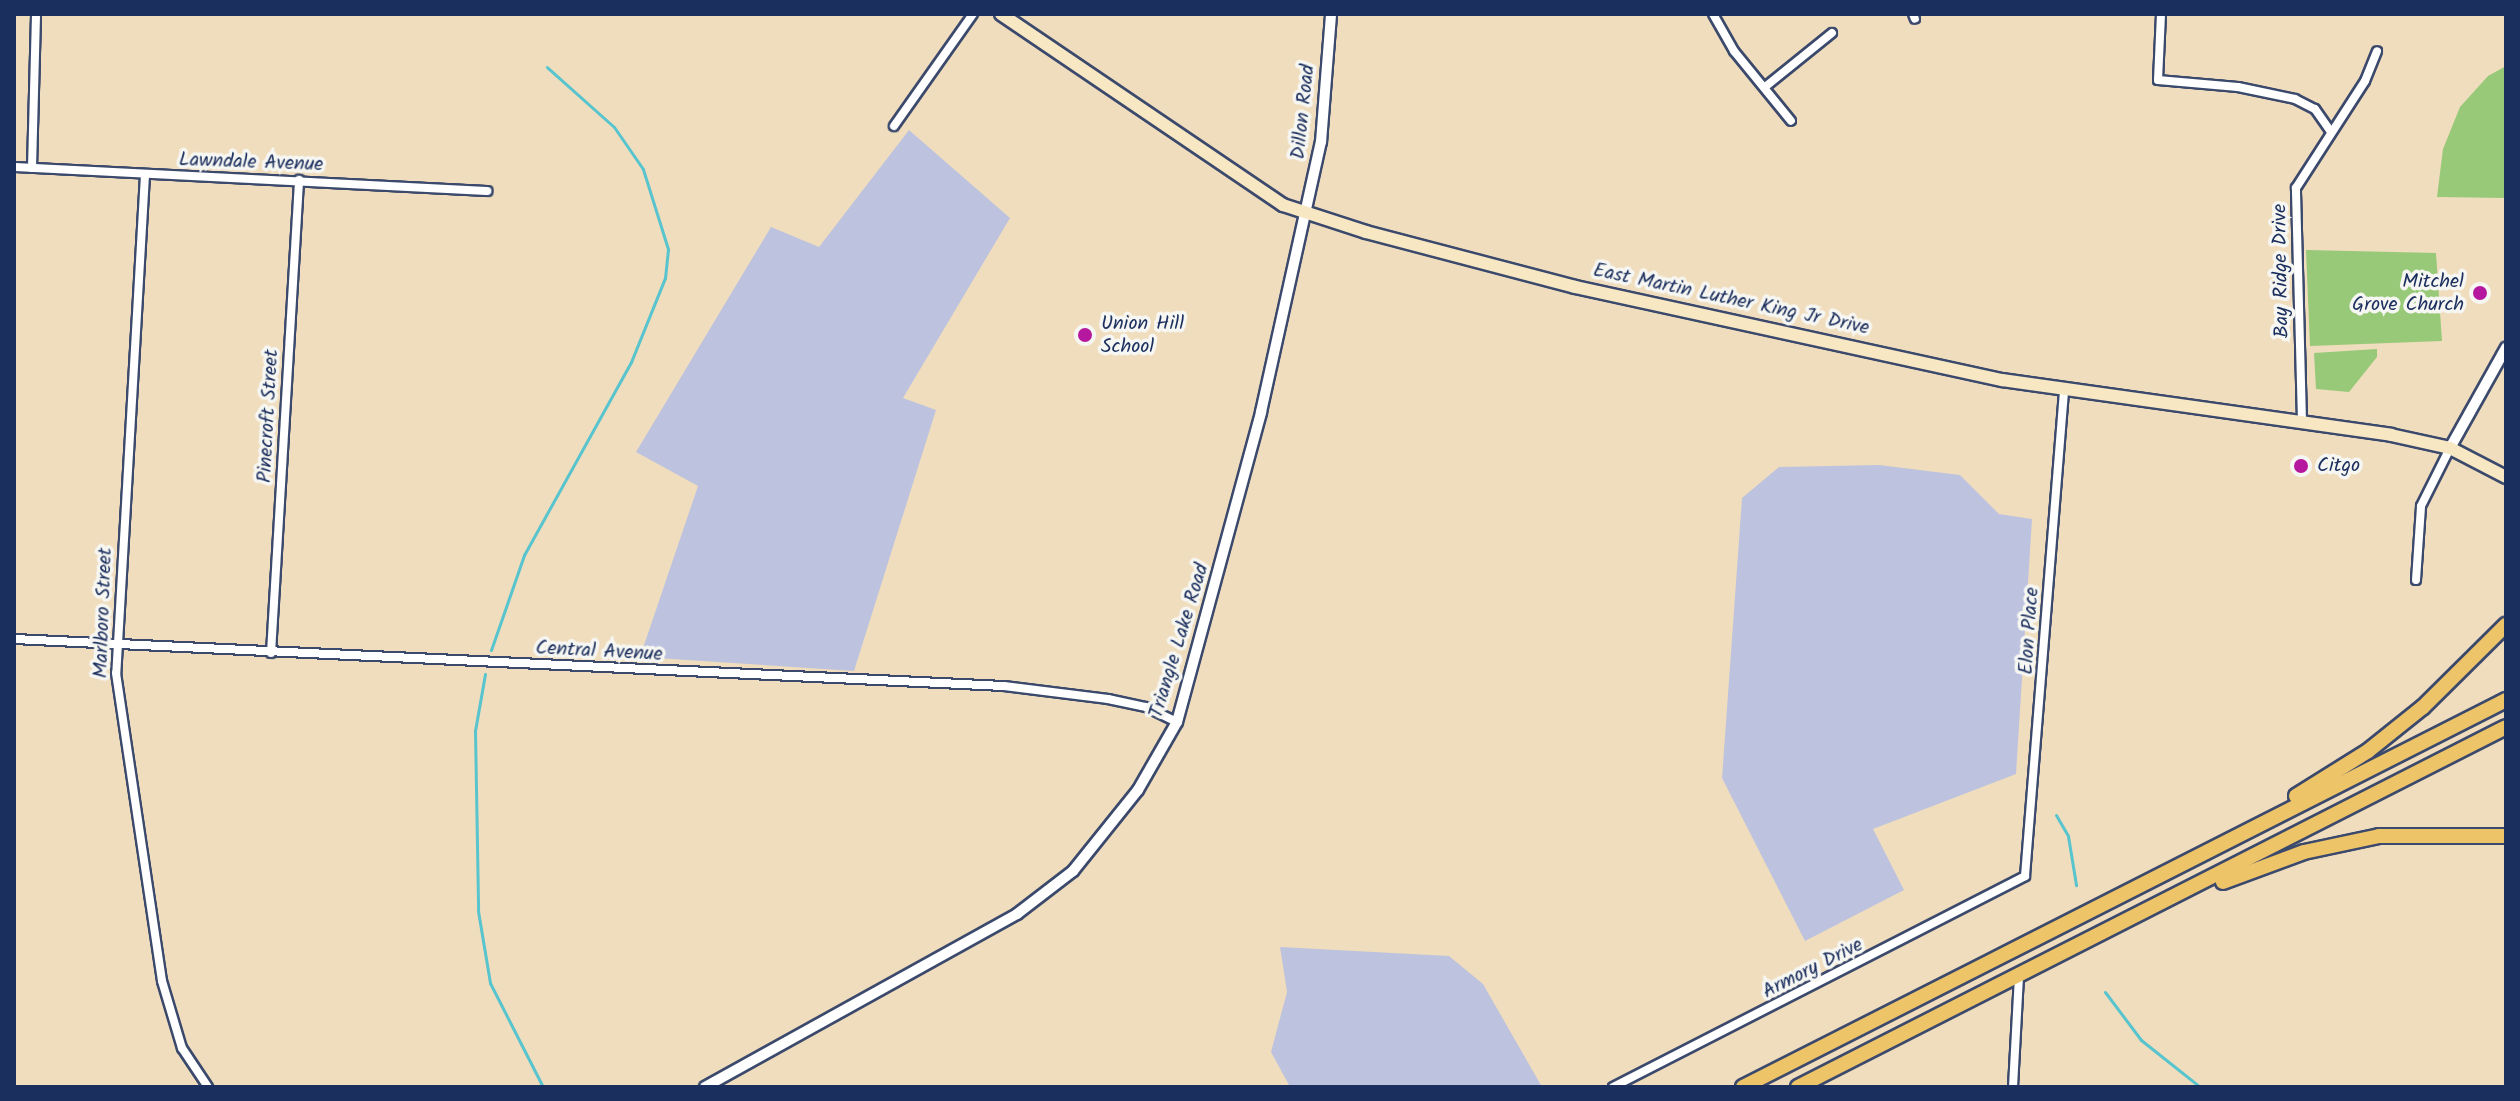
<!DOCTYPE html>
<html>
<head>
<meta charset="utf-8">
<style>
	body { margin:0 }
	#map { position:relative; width:2520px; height:1101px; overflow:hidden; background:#f0ddbd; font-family:Kalam,sans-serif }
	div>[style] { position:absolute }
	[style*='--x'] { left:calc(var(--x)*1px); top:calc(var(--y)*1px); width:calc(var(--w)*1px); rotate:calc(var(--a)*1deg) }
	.industrial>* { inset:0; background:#bdc3de }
	.green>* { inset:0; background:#97c978 }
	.stream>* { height:3px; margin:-1.5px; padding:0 1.5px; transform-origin:1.5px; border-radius:1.5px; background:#57c4ce }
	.roads { filter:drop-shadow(2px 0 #3b496c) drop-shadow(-2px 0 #3b496c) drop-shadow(0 2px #3b496c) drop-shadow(0 -2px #3b496c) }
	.minor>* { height:8px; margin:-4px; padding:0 4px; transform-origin:4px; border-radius:4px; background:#fff }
	.tertiary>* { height:10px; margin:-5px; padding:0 5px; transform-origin:5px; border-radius:5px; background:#fff }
	.secondary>* { height:12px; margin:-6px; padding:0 6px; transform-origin:6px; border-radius:6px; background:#f8e7c3 }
	.trunk>* { height:14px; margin:-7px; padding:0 7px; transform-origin:7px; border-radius:7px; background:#eec469 }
	.dots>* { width:22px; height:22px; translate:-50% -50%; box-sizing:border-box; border:4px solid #f6f6f2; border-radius:50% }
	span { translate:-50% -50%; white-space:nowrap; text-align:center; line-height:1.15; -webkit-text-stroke:7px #f6f6f2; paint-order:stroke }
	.street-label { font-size:20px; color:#1b2f5e }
	.poi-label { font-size:20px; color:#1b2f5e }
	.right { translate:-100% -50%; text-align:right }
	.left { translate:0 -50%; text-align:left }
	.frame { position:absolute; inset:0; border:16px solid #1b2f5e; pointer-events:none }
</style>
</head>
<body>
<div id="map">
	<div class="industrial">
		<div style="clip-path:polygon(909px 130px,1010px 218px,903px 398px,936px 410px,854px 671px,640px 657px,698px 486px,636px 452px,771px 227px,819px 247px)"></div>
		<div style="clip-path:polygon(1879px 465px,1960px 475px,1999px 514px,2032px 519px,2016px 774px,1873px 829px,1904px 890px,1805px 941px,1722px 778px,1742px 498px,1779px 467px)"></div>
		<div style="clip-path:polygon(1280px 947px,1449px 956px,1483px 984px,1542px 1087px,1290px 1087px,1271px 1052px,1287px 992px)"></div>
	</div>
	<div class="green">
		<div style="clip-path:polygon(2506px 66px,2506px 198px,2437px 197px,2443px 149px,2460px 107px,2488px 76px)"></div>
		<div style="clip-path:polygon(2306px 250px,2436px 253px,2442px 341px,2310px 346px)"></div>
		<div style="clip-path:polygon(2377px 349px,2377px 357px,2349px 392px,2316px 389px,2314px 353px)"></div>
	</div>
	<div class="stream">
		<div style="--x:491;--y:650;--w:101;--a:-70.8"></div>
		<div style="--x:524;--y:555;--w:221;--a:-61"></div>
		<div style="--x:631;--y:362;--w:91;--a:-68"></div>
		<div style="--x:665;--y:278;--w:29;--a:-84"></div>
		<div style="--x:668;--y:249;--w:84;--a:-107.4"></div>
		<div style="--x:643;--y:169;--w:51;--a:-124.6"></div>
		<div style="--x:614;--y:127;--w:90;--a:-138.2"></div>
		<div style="--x:485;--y:674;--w:58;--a:100"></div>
		<div style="--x:475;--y:731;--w:180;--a:89"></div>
		<div style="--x:478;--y:911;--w:73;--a:80.5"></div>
		<div style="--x:490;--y:983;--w:117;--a:63"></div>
		<div style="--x:2056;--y:815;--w:24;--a:60"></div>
		<div style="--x:2068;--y:836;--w:50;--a:80.7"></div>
		<div style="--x:2105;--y:992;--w:60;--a:53.1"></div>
		<div style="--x:2141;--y:1040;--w:75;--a:38.5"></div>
	</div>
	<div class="roads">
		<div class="minor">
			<div style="--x:1713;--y:14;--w:43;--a:60.4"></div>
			<div style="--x:1734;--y:51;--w:90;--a:50.8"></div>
			<div style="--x:1913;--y:14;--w:5;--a:68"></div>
			<div style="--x:2161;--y:14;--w:66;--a:92.6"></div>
			<div style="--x:2158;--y:80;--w:80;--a:5"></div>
			<div style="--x:2238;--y:87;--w:58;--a:11.9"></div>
			<div style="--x:2295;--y:99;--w:22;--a:27"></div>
			<div style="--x:2315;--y:109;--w:28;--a:55"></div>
			<div style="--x:1765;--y:87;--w:86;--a:-38.9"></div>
			<div style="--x:894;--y:126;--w:137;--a:-54.8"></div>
			<div style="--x:14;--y:167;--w:474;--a:2.9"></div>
			<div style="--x:32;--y:168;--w:154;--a:-88.5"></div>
			<div style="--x:145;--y:175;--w:499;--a:93.3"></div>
			<div style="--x:116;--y:673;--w:311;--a:81.5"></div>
			<div style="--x:162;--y:981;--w:70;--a:73.4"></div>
			<div style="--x:182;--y:1048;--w:47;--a:56.3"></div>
			<div style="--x:2302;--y:421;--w:233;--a:-91.5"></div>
			<div style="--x:2296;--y:188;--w:127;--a:-57.2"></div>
			<div style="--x:2365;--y:81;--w:32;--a:-68"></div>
			<div style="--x:2416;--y:580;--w:74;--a:-86.1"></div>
			<div style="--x:2421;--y:506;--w:65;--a:-63.4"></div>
			<div style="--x:14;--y:639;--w:991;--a:2.72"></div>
			<div style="--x:1004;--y:686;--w:105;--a:7.1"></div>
			<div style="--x:1108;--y:699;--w:39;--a:12"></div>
			<div style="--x:1146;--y:707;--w:34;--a:26"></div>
			<div style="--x:271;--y:653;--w:474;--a:-86.6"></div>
			<div style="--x:1613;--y:1087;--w:463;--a:-27.1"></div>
			<div style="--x:2025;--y:876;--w:490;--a:-85.4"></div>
			<div style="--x:2013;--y:1087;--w:111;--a:-86.9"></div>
		</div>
		<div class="tertiary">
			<div style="--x:2450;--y:448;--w:115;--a:-60.8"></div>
			<div style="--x:705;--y:1087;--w:357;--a:-29"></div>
			<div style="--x:1017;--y:914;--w:71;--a:-37.5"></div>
			<div style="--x:1073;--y:871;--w:104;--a:-51.3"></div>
			<div style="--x:1138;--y:790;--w:78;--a:-60.2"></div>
			<div style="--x:1177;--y:722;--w:321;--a:-74.8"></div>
			<div style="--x:1261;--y:412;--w:277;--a:-77.5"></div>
			<div style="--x:1321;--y:142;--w:128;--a:-85.5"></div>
		</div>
		<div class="secondary">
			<div style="--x:1001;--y:14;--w:341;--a:34.1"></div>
			<div style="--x:1283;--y:205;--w:87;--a:18"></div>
			<div style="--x:1366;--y:232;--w:216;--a:14.7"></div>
			<div style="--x:1575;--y:287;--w:437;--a:12.3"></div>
			<div style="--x:2002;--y:380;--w:393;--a:8"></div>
			<div style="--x:2391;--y:435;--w:60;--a:12.4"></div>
			<div style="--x:2450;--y:448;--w:63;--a:27.4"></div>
		</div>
		<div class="trunk">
			<div style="--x:2296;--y:796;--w:85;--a:-32"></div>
			<div style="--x:2368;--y:751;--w:70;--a:-38.7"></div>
			<div style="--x:2423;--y:707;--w:117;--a:-44.7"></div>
			<div style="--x:2223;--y:882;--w:86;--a:-20.3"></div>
			<div style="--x:2304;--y:852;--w:77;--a:-12"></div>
			<div style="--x:2379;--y:836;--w:127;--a:0"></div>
			<div style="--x:1743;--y:1087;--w:856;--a:-26.89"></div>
			<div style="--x:1798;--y:1087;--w:794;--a:-26.95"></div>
		</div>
	</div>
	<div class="dots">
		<div style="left:2480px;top:293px;background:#b5179e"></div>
		<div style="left:1085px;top:335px;background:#b5179e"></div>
		<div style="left:2301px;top:466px;background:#b5179e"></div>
	</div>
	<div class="street-label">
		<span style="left:1304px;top:112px;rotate:-84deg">Dillon Road</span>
		<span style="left:251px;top:163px;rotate:2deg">Lawndale Avenue</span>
		<span style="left:2282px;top:271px;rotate:-91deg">Bay Ridge Drive</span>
		<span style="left:1731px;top:300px;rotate:12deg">East Martin Luther King Jr Drive</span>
		<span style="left:269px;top:416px;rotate:-87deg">Pinecroft Street</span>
		<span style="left:104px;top:613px;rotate:-88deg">Marlboro Street</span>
		<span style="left:2030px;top:631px;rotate:-86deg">Elon Place</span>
		<span style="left:1180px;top:641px;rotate:-73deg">Triangle Lake Road</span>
		<span style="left:599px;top:652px;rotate:3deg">Central Avenue</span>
		<span style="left:1813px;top:969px;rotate:-27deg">Armory Drive</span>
	</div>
	<div class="poi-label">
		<span class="right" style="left:2464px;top:294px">Mitchel<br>Grove Church</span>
		<span class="left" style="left:1101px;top:336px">Union Hill<br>School</span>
		<span class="left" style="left:2317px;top:466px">Citgo</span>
	</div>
	<div class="frame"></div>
</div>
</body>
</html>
